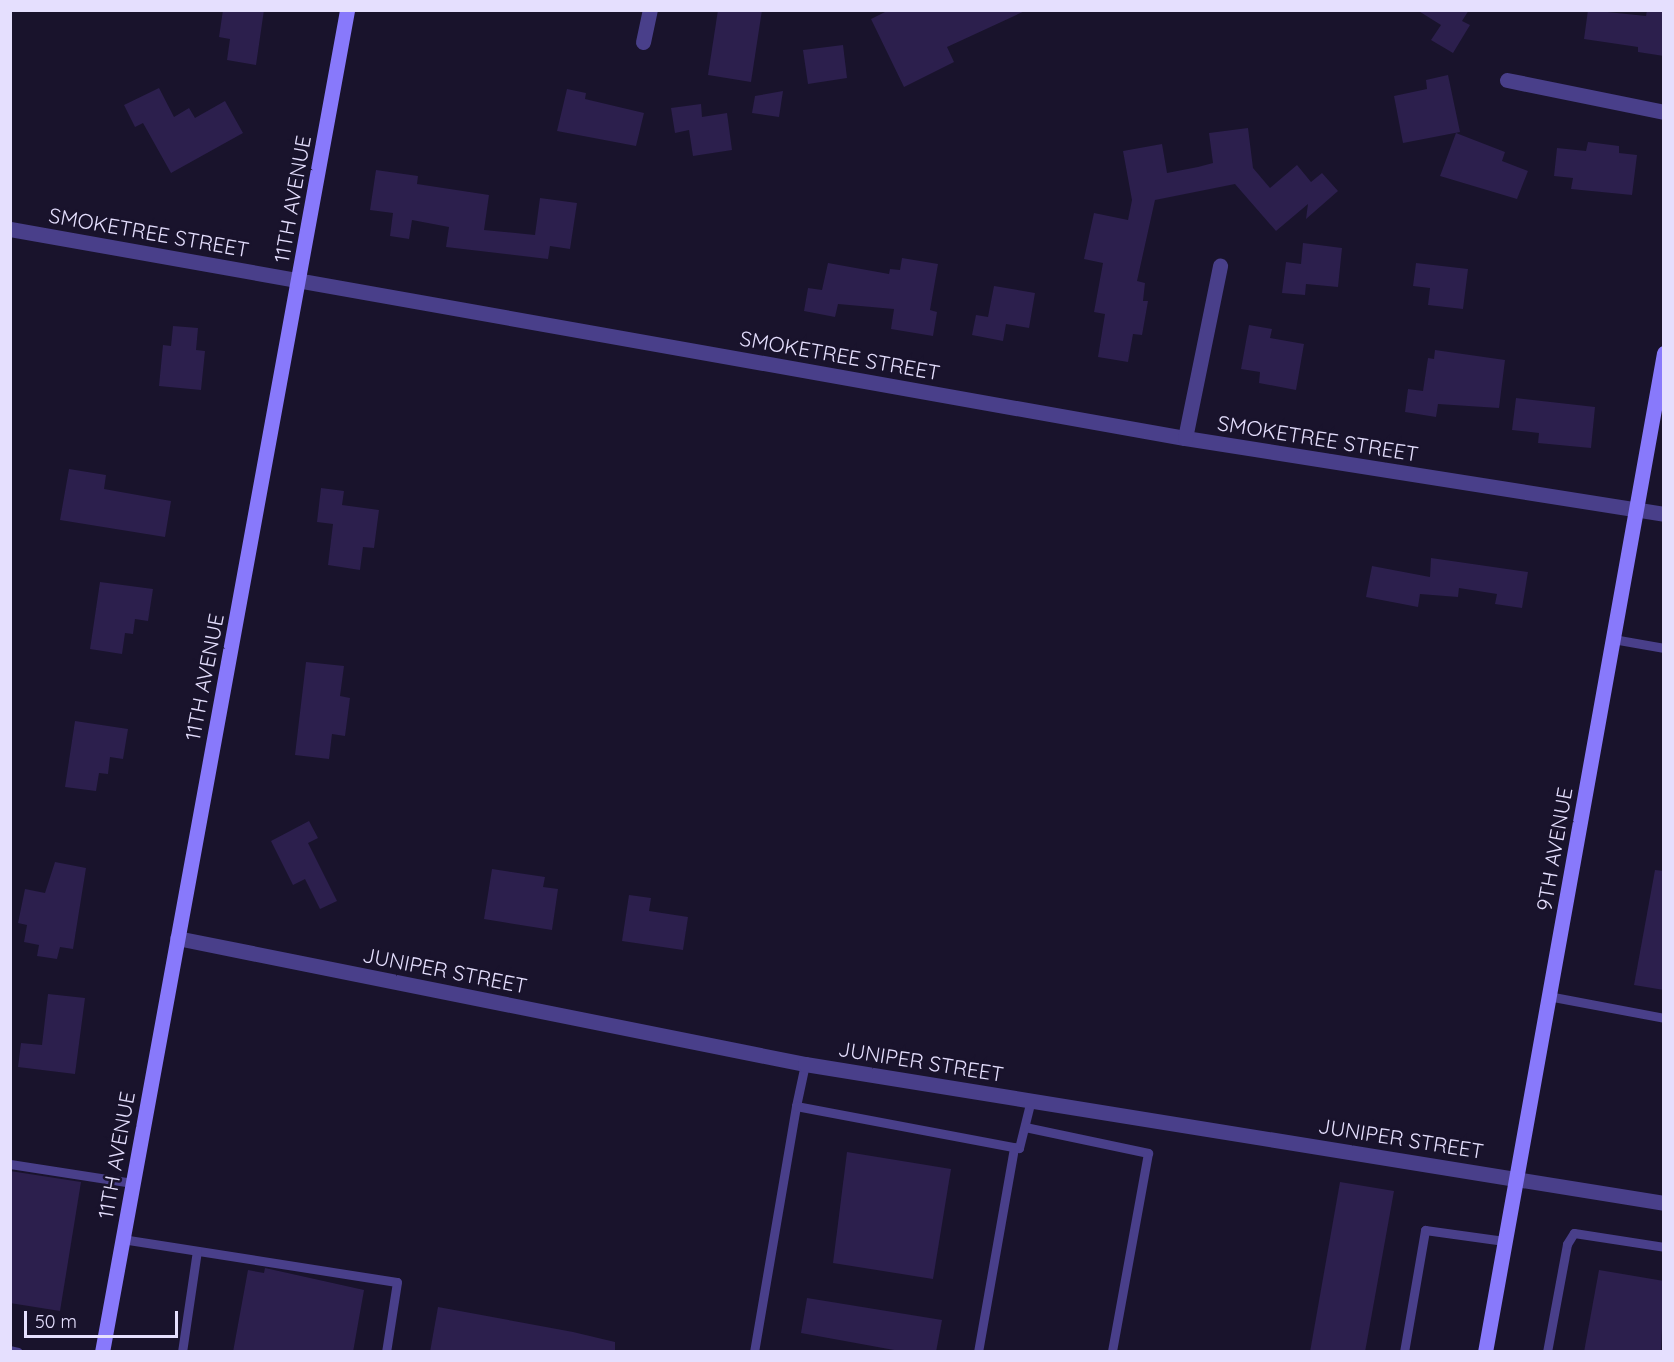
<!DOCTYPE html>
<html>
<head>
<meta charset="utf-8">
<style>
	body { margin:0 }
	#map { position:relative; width:1674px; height:1362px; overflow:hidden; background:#19132c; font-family:Quicksand,sans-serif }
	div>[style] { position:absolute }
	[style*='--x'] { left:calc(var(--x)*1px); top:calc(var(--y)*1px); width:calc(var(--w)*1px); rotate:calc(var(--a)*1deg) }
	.building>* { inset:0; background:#2c1f4d }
	.lane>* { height:9px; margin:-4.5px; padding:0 4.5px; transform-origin:4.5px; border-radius:4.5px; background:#493f8a }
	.street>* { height:15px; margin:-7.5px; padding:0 7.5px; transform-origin:7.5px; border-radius:7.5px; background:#493f8a }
	.secondary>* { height:15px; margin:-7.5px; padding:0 7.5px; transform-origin:7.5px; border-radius:7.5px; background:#8879fb }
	span { translate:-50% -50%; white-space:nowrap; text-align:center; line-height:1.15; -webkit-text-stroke:5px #19132c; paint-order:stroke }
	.street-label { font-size:21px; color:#e5dffe }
	.frame { position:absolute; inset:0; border:12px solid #e5dffe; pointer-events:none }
	.scale { position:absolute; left:24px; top:1311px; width:154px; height:27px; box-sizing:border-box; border:3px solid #e5dffe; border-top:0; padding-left:8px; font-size:18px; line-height:21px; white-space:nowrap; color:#e5dffe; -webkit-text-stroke:4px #19132c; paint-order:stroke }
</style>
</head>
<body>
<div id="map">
	<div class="building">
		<div style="clip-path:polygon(223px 10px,264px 10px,256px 65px,227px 60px,230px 39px,219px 37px)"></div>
		<div style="clip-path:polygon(718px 10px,762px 10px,751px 82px,708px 75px)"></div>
		<div style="clip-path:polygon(889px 10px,1027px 10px,947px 47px,954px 62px,904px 87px,871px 19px)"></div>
		<div style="clip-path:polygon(1417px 10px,1469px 10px,1462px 21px,1470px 25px,1453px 53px,1431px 40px,1441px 25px)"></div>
		<div style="clip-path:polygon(1588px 10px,1646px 16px,1647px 10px,1664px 10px,1664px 56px,1638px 52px,1638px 47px,1584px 39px)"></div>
		<div style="clip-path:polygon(843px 45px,847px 78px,808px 84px,803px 50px)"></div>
		<div style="clip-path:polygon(1448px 75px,1460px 132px,1403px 143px,1394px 96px,1427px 89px,1426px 80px)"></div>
		<div style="clip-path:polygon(159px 88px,174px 117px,189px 108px,195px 118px,225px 101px,243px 133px,171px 173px,143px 123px,135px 127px,124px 105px)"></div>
		<div style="clip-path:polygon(567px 89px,586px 93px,585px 99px,644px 113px,636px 146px,557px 131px)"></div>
		<div style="clip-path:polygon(783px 91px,779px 117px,752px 113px,755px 96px)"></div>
		<div style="clip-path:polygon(701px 104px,702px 117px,727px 113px,732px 150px,693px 156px,689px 130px,675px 133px,671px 108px)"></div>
		<div style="clip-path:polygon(1248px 128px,1253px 168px,1270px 188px,1297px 165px,1311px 182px,1322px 173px,1338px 191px,1306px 219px,1308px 204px,1276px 231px,1235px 184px,1155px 200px,1137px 281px,1145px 283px,1143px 301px,1148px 301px,1142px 335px,1133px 334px,1128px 362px,1098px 357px,1105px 314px,1094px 312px,1103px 263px,1084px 259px,1094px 213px,1128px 220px,1132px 200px,1123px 151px,1162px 144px,1167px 173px,1198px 167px,1213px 163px,1209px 133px)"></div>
		<div style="clip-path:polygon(1456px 133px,1505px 152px,1502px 161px,1528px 171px,1517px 199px,1440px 176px)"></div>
		<div style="clip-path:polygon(1588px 142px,1619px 146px,1619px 153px,1637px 155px,1632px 195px,1571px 189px,1573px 178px,1554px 176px,1557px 148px,1586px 151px)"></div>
		<div style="clip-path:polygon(376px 170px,418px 176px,417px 184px,489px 195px,484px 230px,535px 235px,540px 198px,577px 203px,570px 249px,550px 246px,548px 259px,446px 247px,449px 227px,412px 220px,409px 239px,390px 236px,393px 213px,370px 210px)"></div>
		<div style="clip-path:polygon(1303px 243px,1342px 248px,1338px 287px,1306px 284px,1305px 295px,1282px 293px,1286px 262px,1301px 264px)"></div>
		<div style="clip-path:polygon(902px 258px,938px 264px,930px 310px,937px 312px,933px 336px,891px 329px,894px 309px,838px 304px,835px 317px,804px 311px,808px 288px,822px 290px,828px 263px,889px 274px,890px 269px,900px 270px)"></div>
		<div style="clip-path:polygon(1416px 263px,1468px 269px,1463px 309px,1428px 305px,1430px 288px,1413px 286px)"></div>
		<div style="clip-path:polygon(994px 286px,1035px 293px,1029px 328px,1006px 324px,1003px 341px,972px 335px,976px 315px,988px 317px)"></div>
		<div style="clip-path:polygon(1249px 325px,1272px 329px,1270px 338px,1304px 344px,1296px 390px,1259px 383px,1260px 372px,1241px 369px)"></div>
		<div style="clip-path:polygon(173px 326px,198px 328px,196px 350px,205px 351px,201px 390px,159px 386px,163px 345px,171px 346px)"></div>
		<div style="clip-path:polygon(1435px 350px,1505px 360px,1499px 408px,1438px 404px,1436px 417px,1405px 412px,1408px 389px,1423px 391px,1428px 358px,1434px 359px)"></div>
		<div style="clip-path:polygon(1516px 398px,1595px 407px,1591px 448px,1538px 443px,1539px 433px,1512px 430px)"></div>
		<div style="clip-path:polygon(69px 469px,106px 475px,104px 489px,171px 501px,165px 537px,60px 520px)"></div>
		<div style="clip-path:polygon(321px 488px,344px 491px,342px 505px,379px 510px,374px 548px,363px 547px,360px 570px,328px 565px,333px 524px,317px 522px)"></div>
		<div style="clip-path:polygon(1431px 558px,1528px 572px,1522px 608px,1495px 604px,1497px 594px,1459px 588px,1458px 597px,1420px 594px,1418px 607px,1366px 597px,1372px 566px,1430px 577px)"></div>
		<div style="clip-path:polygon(100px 582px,153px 589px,148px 621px,135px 619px,133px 634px,125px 633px,122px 654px,90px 649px)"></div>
		<div style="clip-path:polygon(306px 662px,344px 666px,340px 696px,350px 698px,345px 736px,332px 734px,329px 759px,295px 755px)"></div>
		<div style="clip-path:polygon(75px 721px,128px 729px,123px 759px,110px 757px,108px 774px,99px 773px,96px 791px,65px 787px)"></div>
		<div style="clip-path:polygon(309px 821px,318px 838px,308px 843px,337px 901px,320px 909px,305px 879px,293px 885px,271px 841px)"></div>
		<div style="clip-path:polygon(55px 862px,86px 868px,73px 949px,60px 947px,57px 959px,37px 956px,39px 945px,24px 942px,27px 925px,18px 923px,25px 889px,45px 893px)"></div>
		<div style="clip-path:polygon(492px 869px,545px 877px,543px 887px,558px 889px,552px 930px,484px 919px)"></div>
		<div style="clip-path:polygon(1655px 870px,1664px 871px,1664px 990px,1634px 985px)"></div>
		<div style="clip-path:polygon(629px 895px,651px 898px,649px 911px,688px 917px,683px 950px,622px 941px)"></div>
		<div style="clip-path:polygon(48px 994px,85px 998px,75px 1074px,18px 1067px,21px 1043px,42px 1045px)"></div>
		<div style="clip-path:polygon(847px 1152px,951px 1169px,933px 1279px,833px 1263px)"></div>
		<div style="clip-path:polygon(10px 1171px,81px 1182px,60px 1311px,10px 1303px)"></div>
		<div style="clip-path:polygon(1340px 1182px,1394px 1191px,1365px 1352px,1310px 1352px)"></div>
		<div style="clip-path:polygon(265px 1268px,364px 1290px,353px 1352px,233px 1352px,248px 1270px,264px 1273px)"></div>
		<div style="clip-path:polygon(1599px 1270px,1664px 1281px,1661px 1352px,1584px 1352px)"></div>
		<div style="clip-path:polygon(807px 1298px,942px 1320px,936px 1352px,905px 1352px,801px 1333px)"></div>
		<div style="clip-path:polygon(438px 1307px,573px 1332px,615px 1342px,615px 1352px,430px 1352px)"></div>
	</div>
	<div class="lane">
		<div style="--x:1613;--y:639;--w:52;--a:10"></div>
		<div style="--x:1548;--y:996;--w:118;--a:10.7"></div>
		<div style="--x:796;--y:1106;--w:43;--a:-77.9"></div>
		<div style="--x:1025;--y:1127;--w:126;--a:11.9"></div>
		<div style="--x:1148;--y:1153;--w:202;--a:100.3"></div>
		<div style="--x:10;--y:1164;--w:124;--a:8.8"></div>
		<div style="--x:122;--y:1239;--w:278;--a:8.9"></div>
		<div style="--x:397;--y:1282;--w:71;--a:98.9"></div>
		<div style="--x:10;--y:1350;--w:8;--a:14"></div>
		<div style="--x:182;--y:1352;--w:102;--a:-81.6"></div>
		<div style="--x:754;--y:1352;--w:250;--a:-80.3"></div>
		<div style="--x:796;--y:1106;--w:227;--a:10.7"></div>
		<div style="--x:1019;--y:1148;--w:49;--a:-76"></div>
		<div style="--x:978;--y:1352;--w:208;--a:-80"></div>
		<div style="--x:1404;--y:1352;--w:124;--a:-80.2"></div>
		<div style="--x:1425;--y:1230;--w:80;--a:7.9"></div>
		<div style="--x:1547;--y:1352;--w:110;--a:-79.5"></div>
		<div style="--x:1567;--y:1244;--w:13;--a:-58"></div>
		<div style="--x:1574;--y:1233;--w:91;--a:8.8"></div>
	</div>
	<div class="street">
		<div style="--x:643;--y:42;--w:33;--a:-78"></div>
		<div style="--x:1507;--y:80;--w:160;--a:11.5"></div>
		<div style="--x:10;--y:229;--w:1193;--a:10.09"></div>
		<div style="--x:1185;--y:438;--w:485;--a:9"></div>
		<div style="--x:1185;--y:438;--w:176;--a:-78.5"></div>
		<div style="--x:177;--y:938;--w:641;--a:11.35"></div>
		<div style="--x:805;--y:1064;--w:870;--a:9.19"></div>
	</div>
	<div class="secondary">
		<div style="--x:102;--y:1352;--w:1364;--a:-79.65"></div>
		<div style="--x:1485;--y:1352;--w:1015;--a:-79.84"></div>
	</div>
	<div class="street-label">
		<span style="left:292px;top:199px;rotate:-80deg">11TH AVENUE</span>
		<span style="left:149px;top:232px;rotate:10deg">SMOKETREE STREET</span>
		<span style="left:840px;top:355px;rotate:10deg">SMOKETREE STREET</span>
		<span style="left:1318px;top:438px;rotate:9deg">SMOKETREE STREET</span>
		<span style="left:204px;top:677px;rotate:-79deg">11TH AVENUE</span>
		<span style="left:1554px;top:849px;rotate:-80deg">9TH AVENUE</span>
		<span style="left:445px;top:970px;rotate:11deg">JUNIPER STREET</span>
		<span style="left:921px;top:1061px;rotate:9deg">JUNIPER STREET</span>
		<span style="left:1401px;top:1138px;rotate:9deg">JUNIPER STREET</span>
		<span style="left:116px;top:1155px;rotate:-80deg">11TH AVENUE</span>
	</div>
	<div class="frame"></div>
	<div class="scale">50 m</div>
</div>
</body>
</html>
